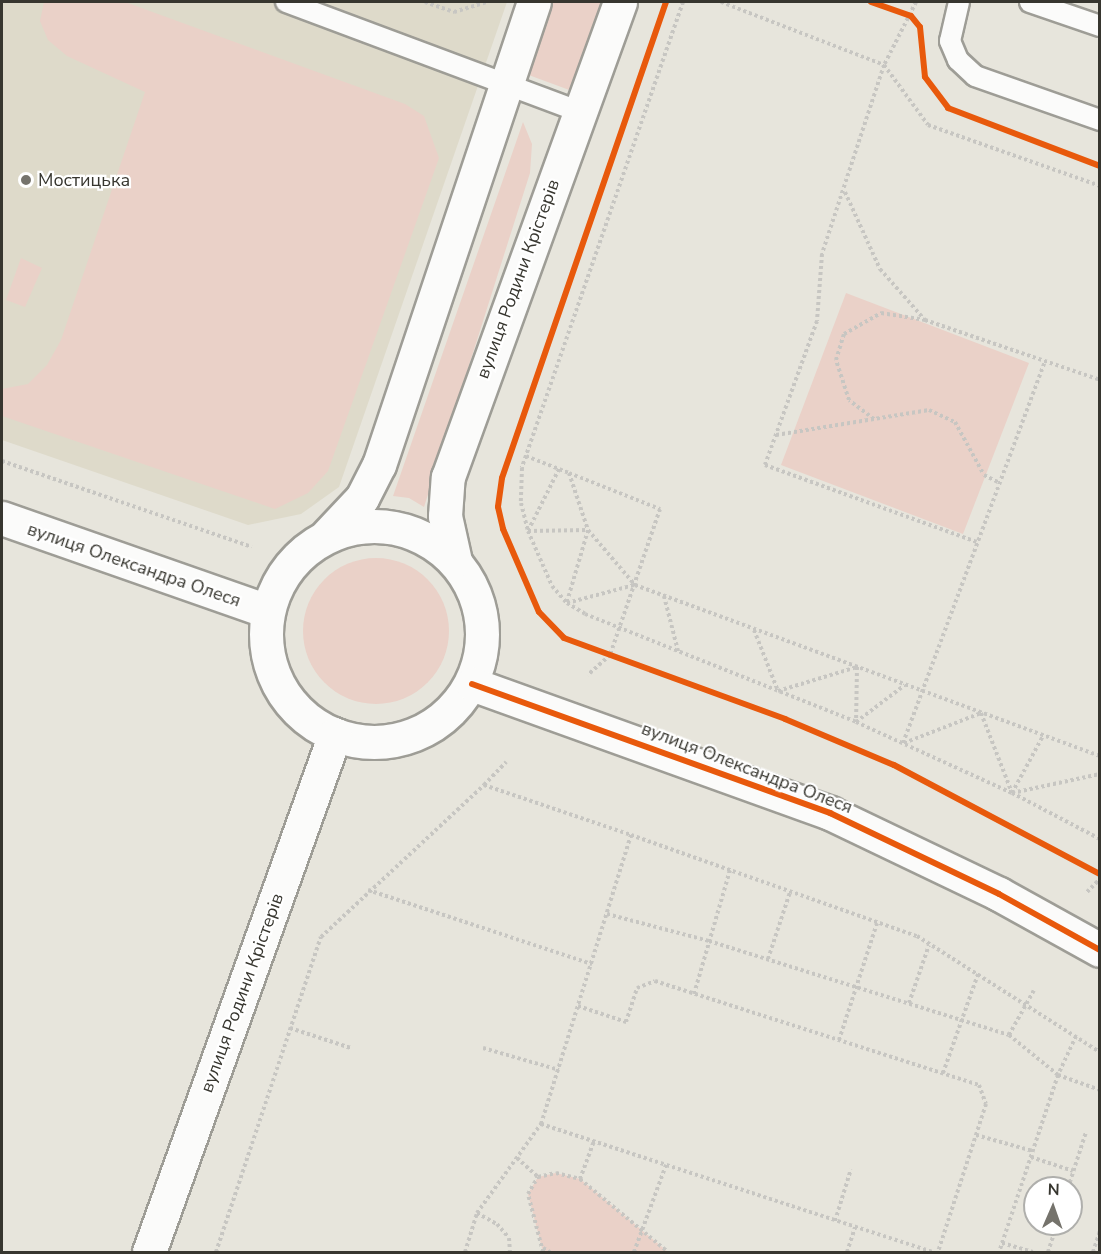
<!DOCTYPE html>
<html>
<head>
<meta charset="utf-8">
<style>
	body { margin:0 }
	#map { position:relative; width:1101px; height:1254px; overflow:hidden; background:#e7e5dc; font-family:"Nunito Sans",sans-serif }
	div>[style] { position:absolute }
	[style*='--x'] { left:calc(var(--x)*1px); top:calc(var(--y)*1px); width:calc(var(--w)*1px); rotate:calc(var(--a)*1deg) }
	.built>* { inset:0; background:#dedaca }
	.green>* { inset:0; background:#ead1c8 }
	.round { border-radius:50% }
	.path>* { height:4px; margin-top:-2px; transform-origin:0; background:repeating-linear-gradient(90deg,#c7c6c2 0 3px,transparent 0 6px) }
	.roads { filter:drop-shadow(2px 0 #9e9d96) drop-shadow(-2px 0 #9e9d96) drop-shadow(0 2px #9e9d96) drop-shadow(0 -2px #9e9d96) }
	.lane>* { height:20px; margin:-10px; padding:0 10px; transform-origin:10px; border-radius:10px; background:#fbfbfa }
	.street>* { height:33px; margin:-16.5px; padding:0 16.5px; transform-origin:16.5px; border-radius:16.5px; background:#fbfbfa }
	.street>.ring { margin:-16.5px; padding:0; box-sizing:content-box; background:none; border:33px solid #fbfbfa; border-radius:50% }
	.cycleway>* { height:6px; margin:-3px; padding:0 3px; transform-origin:3px; border-radius:3px; background:#e8590c }
	.dots>* { width:16px; height:16px; translate:-50% -50%; box-sizing:border-box; border:3px solid #fff; border-radius:50% }
	span { translate:-50% -50%; white-space:nowrap; text-align:center; line-height:1.15; -webkit-text-stroke:4.5px #fff; paint-order:stroke }
	.poi-label { font-size:18px; color:#37362f }
	.left { translate:0 -50%; text-align:left }
	.street-label { font-size:18px; color:#37362f }
	.frame { position:absolute; inset:0; border:3px solid #37362f; pointer-events:none }
	.north { position:absolute; left:1023px; top:1176px; width:60px; height:60px; box-sizing:border-box; background:#fff; border:2px solid #afafac; border-radius:50%; rotate:2deg; font-size:16px; font-weight:700; line-height:24px; text-align:center; color:#37362f }
	.north::after { content:''; display:block; margin:auto; width:21px; height:27px; background:#75736c; clip-path:polygon(50% 0,100% 100%,50% 72%,0 100%) }
</style>
</head>
<body>
<div id="map">
	<div class="built">
		<div style="clip-path:polygon(2px 2px,507px 2px,339px 487px,301px 514px,248px 525px,2px 440px)"></div>
	</div>
	<div class="green">
		<div style="clip-path:polygon(44px 2px,125px 2px,405px 104px,424px 116px,439px 158px,328px 471px,308px 493px,275px 509px,2px 416px,2px 389px,28px 384px,47px 365px,61px 340px,145px 92px,67px 56px,48px 40px,40px 21px)"></div>
		<div style="clip-path:polygon(551px 2px,603px 2px,572px 91px,526px 74px)"></div>
		<div style="clip-path:polygon(523px 122px,532px 144px,530px 173px,424px 507px,409px 498px,393px 496px)"></div>
		<div style="clip-path:polygon(21px 258px,42px 268px,25px 307px,6px 300px)"></div>
		<div style="clip-path:polygon(846px 293px,1029px 363px,963px 534px,781px 465px)"></div>
		<div class="round" style="left:303px;top:558px;width:146px;height:146px"></div>
		<div style="clip-path:polygon(556px 1173px,580px 1179px,668px 1252px,543px 1252px,528px 1194px,538px 1177px)"></div>
	</div>
	<div class="path">
		<div style="--x:425;--y:2;--w:31;--a:19"></div>
		<div style="--x:454;--y:12;--w:34;--a:-17"></div>
		<div style="--x:683;--y:2;--w:493;--a:109.1"></div>
		<div style="--x:522;--y:468;--w:35;--a:92"></div>
		<div style="--x:521;--y:503;--w:29;--a:76"></div>
		<div style="--x:528;--y:531;--w:60;--a:66.4"></div>
		<div style="--x:552;--y:586;--w:23;--a:49"></div>
		<div style="--x:567;--y:603;--w:21;--a:31"></div>
		<div style="--x:585;--y:614;--w:292;--a:21.7"></div>
		<div style="--x:856;--y:722;--w:171;--a:24.5"></div>
		<div style="--x:1012;--y:793;--w:99;--a:27.6"></div>
		<div style="--x:721;--y:2;--w:175;--a:21.1"></div>
		<div style="--x:884;--y:65;--w:74;--a:53.7"></div>
		<div style="--x:928;--y:125;--w:182;--a:19.5"></div>
		<div style="--x:916;--y:2;--w:71;--a:116.9"></div>
		<div style="--x:884;--y:65;--w:199;--a:108.2"></div>
		<div style="--x:822;--y:254;--w:67;--a:94.3"></div>
		<div style="--x:817;--y:321;--w:153;--a:109.9"></div>
		<div style="--x:765;--y:465;--w:225;--a:20"></div>
		<div style="--x:845;--y:192;--w:85;--a:65.6"></div>
		<div style="--x:880;--y:269;--w:68;--a:48.6"></div>
		<div style="--x:925;--y:320;--w:185;--a:18.9"></div>
		<div style="--x:874;--y:419;--w:31;--a:-143"></div>
		<div style="--x:849;--y:400;--w:42;--a:-108"></div>
		<div style="--x:836;--y:360;--w:27;--a:-73"></div>
		<div style="--x:844;--y:334;--w:43;--a:-29.6"></div>
		<div style="--x:881;--y:313;--w:45;--a:9"></div>
		<div style="--x:776;--y:435;--w:155;--a:-9.3"></div>
		<div style="--x:929;--y:410;--w:29;--a:25"></div>
		<div style="--x:955;--y:422;--w:60;--a:61.3"></div>
		<div style="--x:984;--y:475;--w:16;--a:27"></div>
		<div style="--x:526;--y:456;--w:46;--a:21.6"></div>
		<div style="--x:569;--y:473;--w:60;--a:71.6"></div>
		<div style="--x:588;--y:530;--w:72;--a:49.5"></div>
		<div style="--x:635;--y:585;--w:495;--a:20.2"></div>
		<div style="--x:2;--y:461;--w:264;--a:19"></div>
		<div style="--x:559;--y:469;--w:69;--a:116.6"></div>
		<div style="--x:528;--y:531;--w:60;--a:-1"></div>
		<div style="--x:588;--y:530;--w:75;--a:106.3"></div>
		<div style="--x:569;--y:473;--w:98;--a:21.6"></div>
		<div style="--x:660;--y:509;--w:154;--a:108.9"></div>
		<div style="--x:610;--y:655;--w:30;--a:138"></div>
		<div style="--x:664;--y:596;--w:57;--a:75.7"></div>
		<div style="--x:567;--y:603;--w:69;--a:-15"></div>
		<div style="--x:754;--y:630;--w:66;--a:68.5"></div>
		<div style="--x:778;--y:691;--w:83;--a:-16.9"></div>
		<div style="--x:857;--y:667;--w:55;--a:91"></div>
		<div style="--x:856;--y:722;--w:61;--a:-37.1"></div>
		<div style="--x:903;--y:743;--w:408;--a:-69.6"></div>
		<div style="--x:904;--y:743;--w:83;--a:-21.3"></div>
		<div style="--x:981;--y:713;--w:86;--a:68.8"></div>
		<div style="--x:1012;--y:793;--w:90;--a:-12.2"></div>
		<div style="--x:484;--y:785;--w:32;--a:-46"></div>
		<div style="--x:1012;--y:793;--w:65;--a:-61.5"></div>
		<div style="--x:368;--y:890;--w:236;--a:18.3"></div>
		<div style="--x:1087;--y:892;--w:18;--a:-45"></div>
		<div style="--x:607;--y:914;--w:106;--a:14.8"></div>
		<div style="--x:709;--y:941;--w:314;--a:17.4"></div>
		<div style="--x:1009;--y:1035;--w:63;--a:39.2"></div>
		<div style="--x:1058;--y:1075;--w:187;--a:108.4"></div>
		<div style="--x:768;--y:959;--w:71;--a:-71.8"></div>
		<div style="--x:694;--y:994;--w:129;--a:-73.8"></div>
		<div style="--x:909;--y:1003;--w:61;--a:-71"></div>
		<div style="--x:578;--y:1006;--w:51;--a:18.4"></div>
		<div style="--x:626;--y:1022;--w:36;--a:-72"></div>
		<div style="--x:637;--y:988;--w:19;--a:-21"></div>
		<div style="--x:655;--y:981;--w:340;--a:17.8"></div>
		<div style="--x:979;--y:1085;--w:20;--a:70"></div>
		<div style="--x:986;--y:1104;--w:156;--a:108"></div>
		<div style="--x:290;--y:1028;--w:64;--a:18.2"></div>
		<div style="--x:1009;--y:1035;--w:51;--a:-60.9"></div>
		<div style="--x:1076;--y:1036;--w:43;--a:114.8"></div>
		<div style="--x:1058;--y:1075;--w:45;--a:19.7"></div>
		<div style="--x:839;--y:1040;--w:123;--a:-72"></div>
		<div style="--x:483;--y:1048;--w:79;--a:16.1"></div>
		<div style="--x:943;--y:1073;--w:105;--a:-70.5"></div>
		<div style="--x:541;--y:1124;--w:411;--a:18.1"></div>
		<div style="--x:976;--y:1135;--w:59;--a:15.7"></div>
		<div style="--x:1031;--y:1157;--w:44;--a:18.4"></div>
		<div style="--x:517;--y:1158;--w:28;--a:42"></div>
		<div style="--x:580;--y:1179;--w:40;--a:-69.8"></div>
		<div style="--x:1068;--y:1188;--w:59;--a:-72.2"></div>
		<div style="--x:477;--y:1213;--w:23;--a:29"></div>
		<div style="--x:497;--y:1224;--w:18;--a:49"></div>
		<div style="--x:509;--y:1238;--w:14;--a:86"></div>
		<div style="--x:835;--y:1221;--w:54;--a:-72.9"></div>
		<div style="--x:1002;--y:1243;--w:32;--a:16"></div>
		<div style="--x:543;--y:1248;--w:8;--a:30"></div>
		<div style="--x:216;--y:1252;--w:332;--a:-71.6"></div>
		<div style="--x:321;--y:937;--w:223;--a:-43"></div>
		<div style="--x:484;--y:785;--w:155;--a:18.8"></div>
		<div style="--x:465;--y:1252;--w:41;--a:-72.9"></div>
		<div style="--x:477;--y:1213;--w:110;--a:-54.3"></div>
		<div style="--x:541;--y:1124;--w:303;--a:-72.7"></div>
		<div style="--x:631;--y:835;--w:303;--a:19.5"></div>
		<div style="--x:917;--y:936;--w:217;--a:32.4"></div>
		<div style="--x:543;--y:1252;--w:60;--a:-104.5"></div>
		<div style="--x:528;--y:1194;--w:20;--a:-60"></div>
		<div style="--x:538;--y:1177;--w:18;--a:-13"></div>
		<div style="--x:556;--y:1173;--w:25;--a:14"></div>
		<div style="--x:580;--y:1179;--w:114;--a:39.7"></div>
		<div style="--x:634;--y:1252;--w:93;--a:-69.8"></div>
		<div style="--x:847;--y:1252;--w:26;--a:-72"></div>
		<div style="--x:1048;--y:1252;--w:29;--a:-72"></div>
		<div style="--x:1093;--y:1252;--w:22;--a:-72"></div>
	</div>
	<div class="roads">
		<div class="lane">
			<div style="--x:286;--y:2;--w:314;--a:20.5"></div>
			<div style="--x:959;--y:2;--w:40;--a:103"></div>
			<div style="--x:950;--y:41;--w:21;--a:67"></div>
			<div style="--x:958;--y:60;--w:23;--a:43"></div>
			<div style="--x:975;--y:76;--w:133;--a:19.4"></div>
			<div style="--x:1030;--y:2;--w:74;--a:18.9"></div>
		</div>
		<div class="street">
			<div style="--x:2;--y:518;--w:281;--a:19.3"></div>
			<div class="ring" style="left:266px;top:526px;width:183px;height:183px"></div>
			<div style="--x:327;--y:535;--w:51;--a:-46.6"></div>
			<div style="--x:362;--y:498;--w:37;--a:-63"></div>
			<div style="--x:379;--y:465;--w:488;--a:-71.5"></div>
			<div style="--x:455;--y:561;--w:46;--a:-102.5"></div>
			<div style="--x:445;--y:516;--w:39;--a:-86"></div>
			<div style="--x:448;--y:477;--w:505;--a:-70.09"></div>
			<div style="--x:472;--y:684;--w:381;--a:19.8"></div>
			<div style="--x:830;--y:813;--w:187;--a:25.6"></div>
			<div style="--x:999;--y:894;--w:115;--a:29"></div>
			<div style="--x:149;--y:1252;--w:550;--a:-70.25"></div>
		</div>
	</div>
	<div class="cycleway">
		<div style="--x:666;--y:2;--w:503;--a:109.01"></div>
		<div style="--x:502;--y:478;--w:29;--a:98"></div>
		<div style="--x:498;--y:507;--w:23;--a:77"></div>
		<div style="--x:503;--y:529;--w:90;--a:66.6"></div>
		<div style="--x:539;--y:612;--w:36;--a:46"></div>
		<div style="--x:564;--y:638;--w:235;--a:20.1"></div>
		<div style="--x:785;--y:719;--w:118;--a:22.9"></div>
		<div style="--x:894;--y:765;--w:233;--a:27.9"></div>
		<div style="--x:871;--y:2;--w:42;--a:19.3"></div>
		<div style="--x:911;--y:16;--w:14;--a:51"></div>
		<div style="--x:920;--y:27;--w:50;--a:84.3"></div>
		<div style="--x:925;--y:77;--w:39;--a:53"></div>
		<div style="--x:948;--y:108;--w:163;--a:20.9"></div>
		<div style="--x:472;--y:684;--w:381;--a:19.8"></div>
		<div style="--x:830;--y:813;--w:187;--a:25.6"></div>
		<div style="--x:999;--y:894;--w:115;--a:29"></div>
	</div>
	<div class="dots">
		<div style="left:26px;top:180px;background:#75736c"></div>
	</div>
	<div class="poi-label">
		<span class="left" style="left:38px;top:180px">Мостицька</span>
	</div>
	<div class="street-label">
		<span style="left:518px;top:279px;rotate:-70deg">вулиця Родини Крістерів</span>
		<span style="left:134px;top:565px;rotate:19deg">вулиця Олександра Олеся</span>
		<span style="left:747px;top:768px;rotate:21deg">вулиця Олександра Олеся</span>
		<span style="left:242px;top:993px;rotate:-70deg">вулиця Родини Крістерів</span>
	</div>
	<div class="frame"></div>
	<div class="north">N</div>
</div>
</body>
</html>
